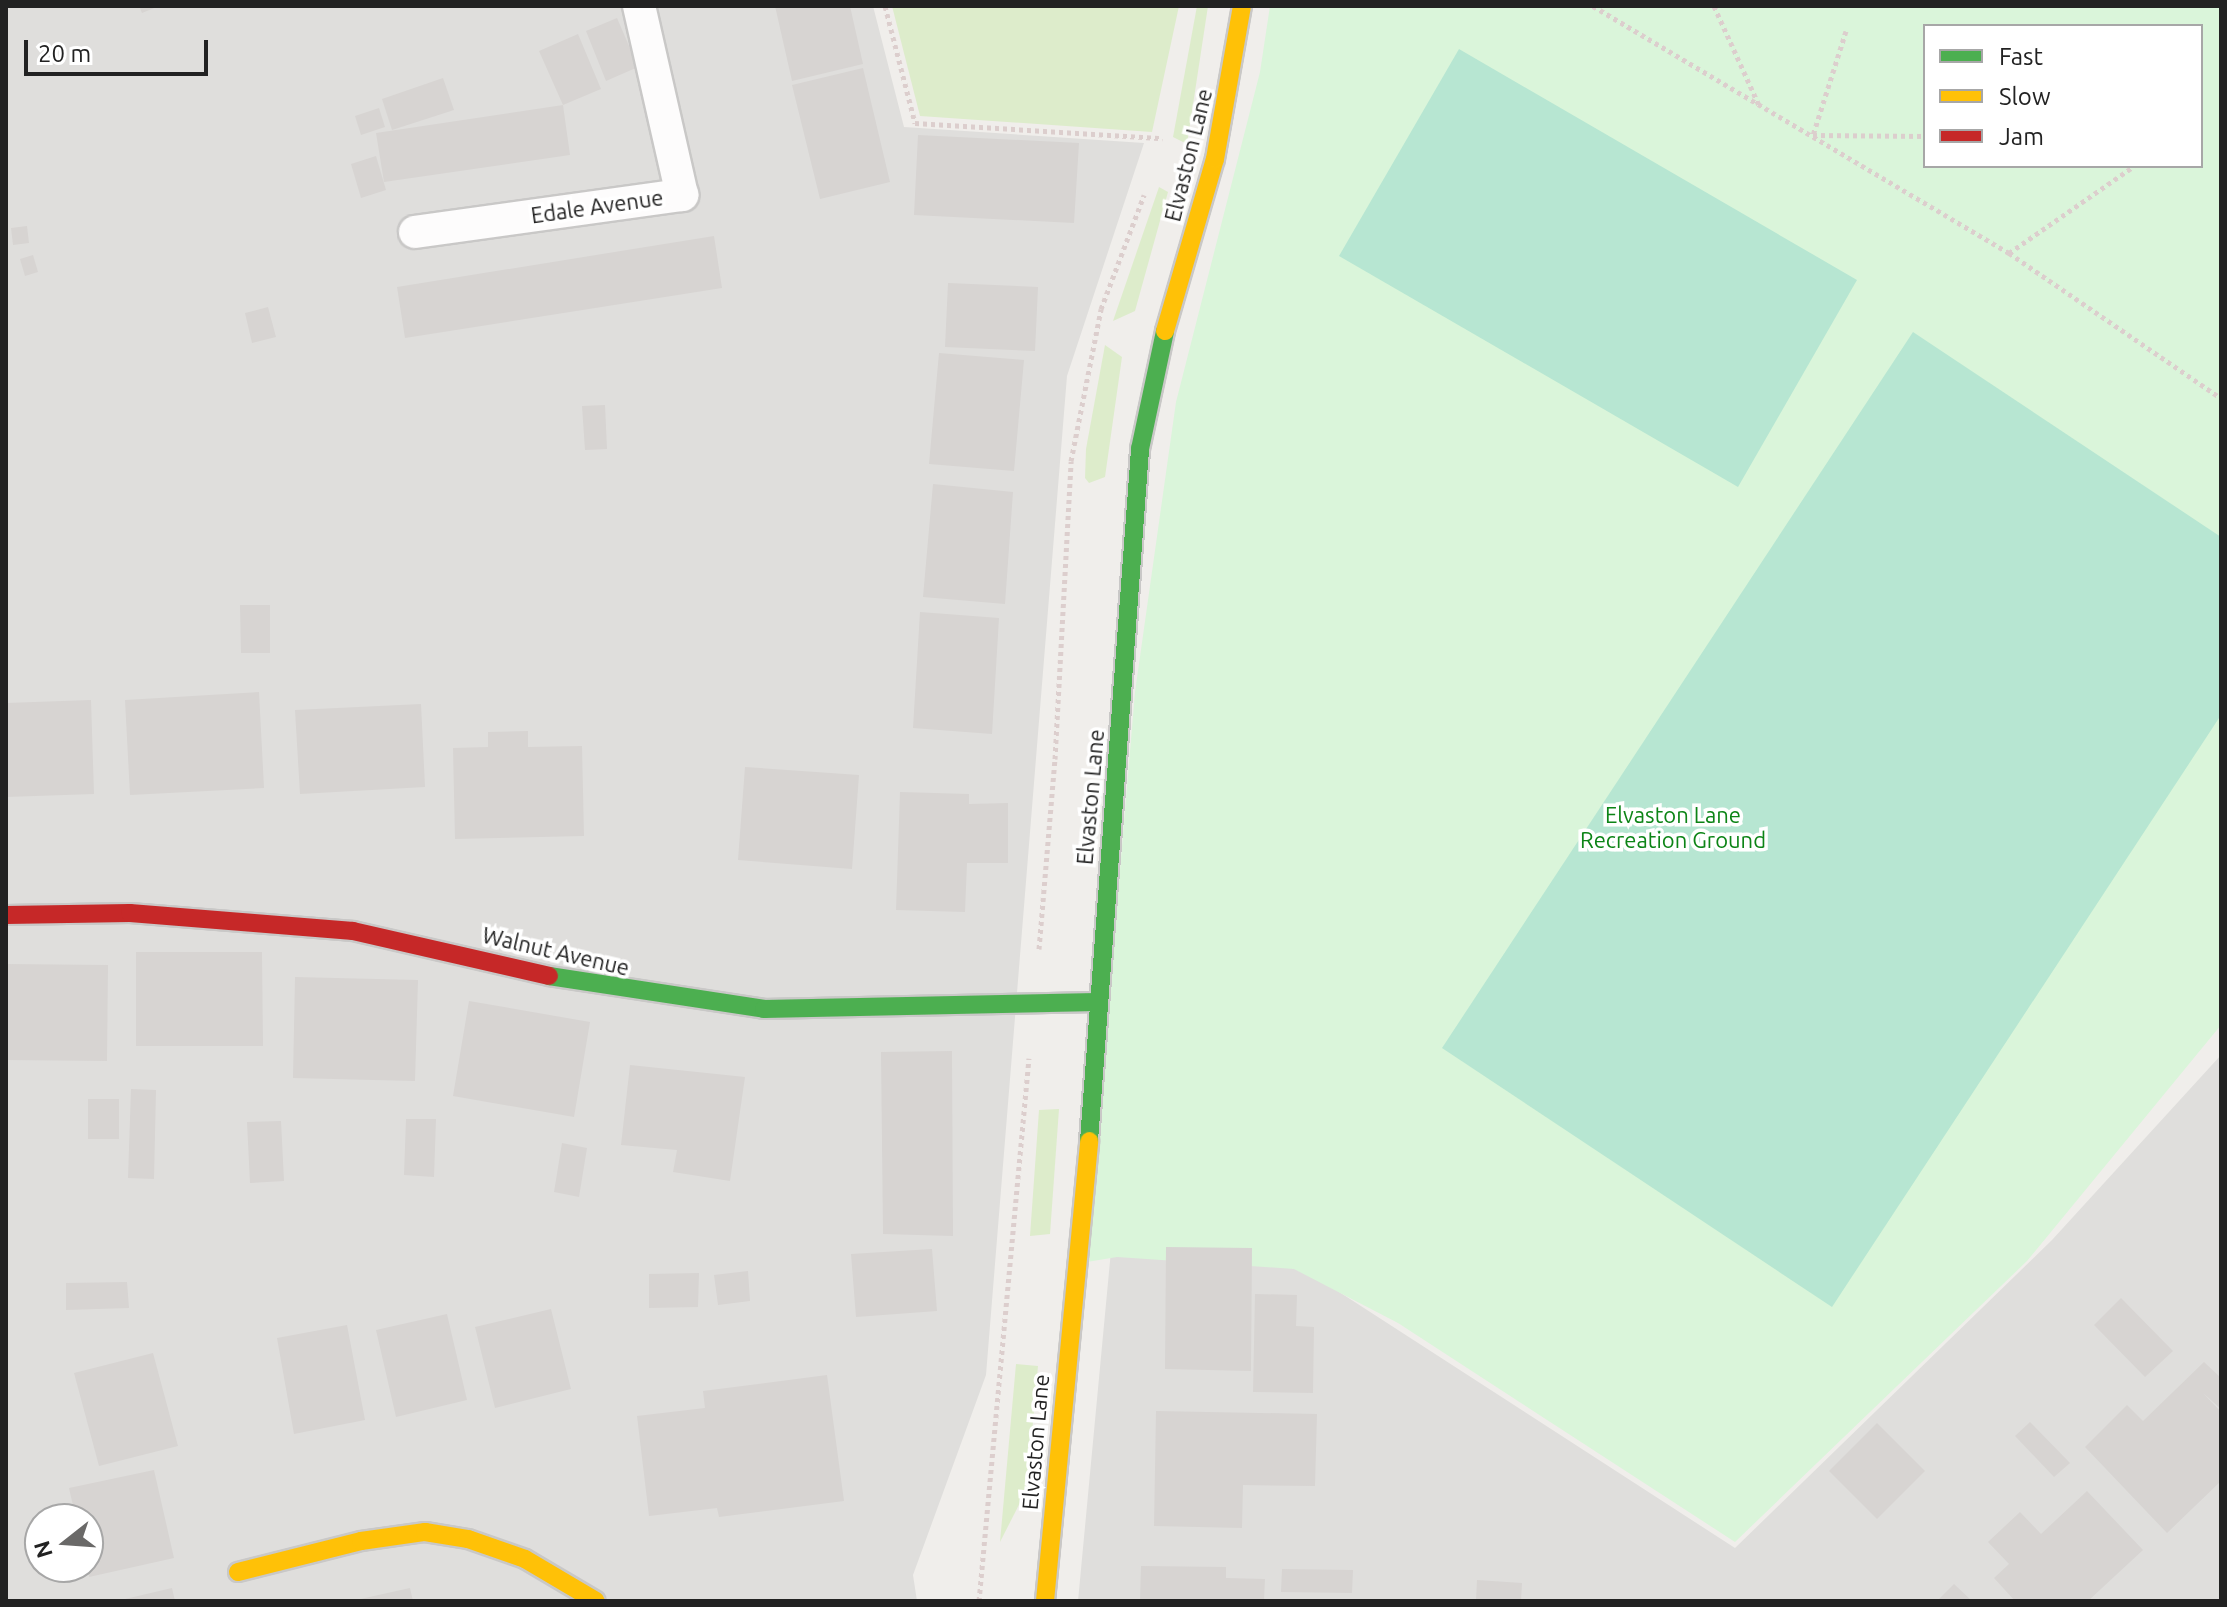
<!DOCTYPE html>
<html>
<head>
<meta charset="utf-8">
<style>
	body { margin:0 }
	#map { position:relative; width:2227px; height:1607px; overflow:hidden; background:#f0eeeb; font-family:Ubuntu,sans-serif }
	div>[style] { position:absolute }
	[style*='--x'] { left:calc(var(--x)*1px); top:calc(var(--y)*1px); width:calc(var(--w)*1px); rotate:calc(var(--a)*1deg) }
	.residential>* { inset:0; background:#dfdedc }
	.grass>* { inset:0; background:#ddeccb }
	.park>* { inset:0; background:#daf5da }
	.pitch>* { inset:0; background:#b7e6d2 }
	.building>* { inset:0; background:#d7d4d2 }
	.path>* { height:5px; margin-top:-2.5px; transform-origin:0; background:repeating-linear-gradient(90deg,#dccecd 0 4px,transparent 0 8px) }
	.roads { filter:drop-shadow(2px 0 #c9c8c7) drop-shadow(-2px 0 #c9c8c7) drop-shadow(0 2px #c9c8c7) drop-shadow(0 -2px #c9c8c7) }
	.lane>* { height:32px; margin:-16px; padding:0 16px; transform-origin:16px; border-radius:16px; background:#fdfcfc }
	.fast>* { height:18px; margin:-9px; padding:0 9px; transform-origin:9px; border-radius:9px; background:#4caf50 }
	.slow>* { height:18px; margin:-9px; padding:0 9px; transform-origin:9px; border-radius:9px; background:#ffc107 }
	.jam>* { height:18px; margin:-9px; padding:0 9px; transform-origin:9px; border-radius:9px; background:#c62828 }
	span { translate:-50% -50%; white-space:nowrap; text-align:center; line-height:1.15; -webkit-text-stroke:7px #fff; paint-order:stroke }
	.street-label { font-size:22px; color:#222 }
	.park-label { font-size:22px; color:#0c8416 }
	.frame { position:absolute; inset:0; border:8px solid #222; pointer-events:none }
	.legend { position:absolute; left:1923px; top:24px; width:280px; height:144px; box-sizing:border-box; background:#fff; border:2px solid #a7a7a7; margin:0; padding:10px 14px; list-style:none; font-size:24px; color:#222 }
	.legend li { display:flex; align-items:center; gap:16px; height:40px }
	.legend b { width:40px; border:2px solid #a7a7a7 }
	.north { position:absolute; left:24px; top:1503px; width:80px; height:80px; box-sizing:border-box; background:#fff; border:2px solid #a7a7a7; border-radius:50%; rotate:253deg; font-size:22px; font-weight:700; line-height:32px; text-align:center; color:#222 }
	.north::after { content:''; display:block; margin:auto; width:28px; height:36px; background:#6a6968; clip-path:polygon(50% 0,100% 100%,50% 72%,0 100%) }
	.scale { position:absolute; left:24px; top:40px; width:184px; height:36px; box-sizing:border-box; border:4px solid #222; border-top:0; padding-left:10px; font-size:24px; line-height:28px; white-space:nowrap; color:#222; -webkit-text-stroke:6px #fff; paint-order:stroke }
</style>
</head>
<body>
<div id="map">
	<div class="residential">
		<div style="clip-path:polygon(evenodd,6px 6px,873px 6px,904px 127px,1144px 143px,1067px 376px,986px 1375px,913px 1575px,917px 1601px,6px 1601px,6px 6px,40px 1519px,88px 1519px,88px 1567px,40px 1567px,40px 1519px)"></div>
		<div style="clip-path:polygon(2221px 1055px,2221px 1601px,1078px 1601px,1112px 1240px,1299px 1266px,1735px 1548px,2052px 1240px)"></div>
	</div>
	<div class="grass">
		<div style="clip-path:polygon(892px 6px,1179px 6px,1152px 132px,920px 116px)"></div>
		<div style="clip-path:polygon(1197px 6px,1208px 6px,1187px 144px,1173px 137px)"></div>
		<div style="clip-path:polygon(1159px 187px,1168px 192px,1135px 311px,1113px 321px)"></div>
		<div style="clip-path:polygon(1105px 345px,1122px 357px,1105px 477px,1089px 483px,1085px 478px,1086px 449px)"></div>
		<div style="clip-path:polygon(1059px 1109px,1050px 1234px,1030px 1236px,1039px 1110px)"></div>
		<div style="clip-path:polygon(1016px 1364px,1038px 1366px,1027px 1489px,1000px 1542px)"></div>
	</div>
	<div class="park">
		<div style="clip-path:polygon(evenodd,1270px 6px,2221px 6px,2221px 1025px,2027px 1261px,1735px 1542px,1398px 1323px,1294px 1269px,1117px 1257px,1087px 1262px,1135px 692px,1176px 402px,1260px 72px,1270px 6px,1925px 26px,2201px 26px,2201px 166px,1925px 166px,1925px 26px)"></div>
	</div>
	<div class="pitch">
		<div style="clip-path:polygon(1459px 49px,1857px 280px,1738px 487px,1339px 256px)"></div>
		<div style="clip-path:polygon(1913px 332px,2221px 537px,2221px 715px,1832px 1307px,1442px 1048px)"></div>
	</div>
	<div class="building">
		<div style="clip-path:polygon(139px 6px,159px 6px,142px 13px)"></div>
		<div style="clip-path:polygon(775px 6px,850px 6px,863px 64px,792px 81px)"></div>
		<div style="clip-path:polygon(617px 18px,638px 67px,606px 81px,586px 31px)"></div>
		<div style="clip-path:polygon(578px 34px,601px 89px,563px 105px,570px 155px,384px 182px,376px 133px,563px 105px,539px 51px)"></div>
		<div style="clip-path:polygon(863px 68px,890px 182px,820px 199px,792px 85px)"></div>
		<div style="clip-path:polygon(443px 78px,454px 110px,392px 130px,382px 99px)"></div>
		<div style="clip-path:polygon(379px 108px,385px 127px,361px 135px,355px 116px)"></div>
		<div style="clip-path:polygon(918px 135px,1079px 143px,1074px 223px,914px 215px)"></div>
		<div style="clip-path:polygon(376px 156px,386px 190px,361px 198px,351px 164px)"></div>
		<div style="clip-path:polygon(27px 226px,29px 243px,13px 245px,11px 228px)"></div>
		<div style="clip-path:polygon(714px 236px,722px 288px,405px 338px,397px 287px)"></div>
		<div style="clip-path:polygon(33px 255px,38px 272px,25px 276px,20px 259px)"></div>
		<div style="clip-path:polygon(948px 283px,1038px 287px,1035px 351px,945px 347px)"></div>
		<div style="clip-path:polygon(268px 307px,276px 337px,252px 343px,245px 313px)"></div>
		<div style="clip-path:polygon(939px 353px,1024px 360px,1014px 471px,929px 464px)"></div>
		<div style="clip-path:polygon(605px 405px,607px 449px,585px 450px,582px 406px)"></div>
		<div style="clip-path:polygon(933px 484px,1013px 492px,1005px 604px,923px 597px)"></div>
		<div style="clip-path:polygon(240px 605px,270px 605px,270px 653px,241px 653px)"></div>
		<div style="clip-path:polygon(920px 612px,999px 618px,992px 734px,913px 728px)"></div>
		<div style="clip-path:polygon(259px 692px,264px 788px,130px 795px,125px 700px)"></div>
		<div style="clip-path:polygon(91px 700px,94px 794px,6px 797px,6px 703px)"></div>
		<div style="clip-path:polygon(421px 704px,425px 787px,300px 794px,295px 710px)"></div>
		<div style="clip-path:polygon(528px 731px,528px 747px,582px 746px,584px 836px,455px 839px,453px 748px,488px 747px,488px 732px)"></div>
		<div style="clip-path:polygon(745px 767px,859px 775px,852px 869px,738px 860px)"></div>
		<div style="clip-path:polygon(900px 792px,969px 794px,969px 804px,1008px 803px,1008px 863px,967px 863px,965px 912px,896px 910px)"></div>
		<div style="clip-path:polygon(136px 952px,262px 952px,263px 1046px,136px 1046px)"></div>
		<div style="clip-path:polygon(6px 964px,108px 965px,107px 1061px,6px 1060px)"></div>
		<div style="clip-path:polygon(295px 977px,418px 980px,415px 1081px,293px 1078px)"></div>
		<div style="clip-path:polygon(469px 1001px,590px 1022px,574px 1117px,453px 1096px)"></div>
		<div style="clip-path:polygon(952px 1051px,953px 1236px,883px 1234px,881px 1052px)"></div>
		<div style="clip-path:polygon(630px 1065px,745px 1077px,730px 1181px,673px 1172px,677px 1150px,621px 1145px)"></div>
		<div style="clip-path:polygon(131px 1089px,156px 1090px,154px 1179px,128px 1178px)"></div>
		<div style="clip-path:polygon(88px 1099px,119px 1099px,119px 1139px,88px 1139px)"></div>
		<div style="clip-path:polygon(406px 1119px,436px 1119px,434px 1177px,404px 1175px)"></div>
		<div style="clip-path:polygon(281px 1121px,284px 1181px,250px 1183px,247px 1122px)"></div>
		<div style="clip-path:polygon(562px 1143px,587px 1148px,579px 1197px,554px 1192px)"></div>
		<div style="clip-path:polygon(1166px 1247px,1252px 1248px,1251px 1371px,1165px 1369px)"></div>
		<div style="clip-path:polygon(932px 1249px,937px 1311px,856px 1317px,851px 1254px)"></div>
		<div style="clip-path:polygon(748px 1271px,750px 1301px,718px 1305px,714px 1275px)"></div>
		<div style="clip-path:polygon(699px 1273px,698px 1307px,649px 1308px,649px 1274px)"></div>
		<div style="clip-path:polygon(127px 1282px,129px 1308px,66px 1310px,66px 1283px)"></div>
		<div style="clip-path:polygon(1255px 1294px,1297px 1295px,1296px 1326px,1314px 1327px,1313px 1393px,1253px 1392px)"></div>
		<div style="clip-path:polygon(2121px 1298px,2173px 1351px,2145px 1377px,2094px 1325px)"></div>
		<div style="clip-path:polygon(551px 1309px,571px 1389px,495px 1408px,475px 1327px)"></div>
		<div style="clip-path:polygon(447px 1314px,467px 1400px,396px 1417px,376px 1330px)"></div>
		<div style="clip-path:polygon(347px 1325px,365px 1420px,294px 1434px,277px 1338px)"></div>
		<div style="clip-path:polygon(153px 1353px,178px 1446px,99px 1466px,74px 1373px)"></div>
		<div style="clip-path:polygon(2204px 1362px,2221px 1378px,2221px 1409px,2203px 1393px,2221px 1412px,2221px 1481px,2167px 1533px,2085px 1447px,2127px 1405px,2143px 1421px)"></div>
		<div style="clip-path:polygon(827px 1375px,844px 1501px,719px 1517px,717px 1508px,649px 1516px,637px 1416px,705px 1408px,703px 1391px)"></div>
		<div style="clip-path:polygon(1156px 1411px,1317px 1414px,1315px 1486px,1243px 1485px,1242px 1528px,1154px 1526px)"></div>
		<div style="clip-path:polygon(2030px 1422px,2070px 1463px,2054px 1477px,2015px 1436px)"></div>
		<div style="clip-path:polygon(1877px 1423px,1925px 1471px,1877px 1519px,1829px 1471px)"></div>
		<div style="clip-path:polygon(154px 1470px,174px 1558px,89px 1577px,88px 1519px,76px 1519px,69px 1488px)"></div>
		<div style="clip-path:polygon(2087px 1491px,2143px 1550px,2088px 1601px,2015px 1601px,1994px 1578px,2009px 1564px,1988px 1542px,2020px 1512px,2041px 1534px)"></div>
		<div style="clip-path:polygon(1141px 1566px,1226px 1567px,1226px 1578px,1265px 1579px,1264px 1601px,1140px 1601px)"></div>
		<div style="clip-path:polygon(1282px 1569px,1353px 1570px,1352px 1593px,1281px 1592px)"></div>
		<div style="clip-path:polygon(1477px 1580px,1522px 1583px,1521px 1601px,1476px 1601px)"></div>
		<div style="clip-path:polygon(1954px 1584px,1972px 1601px,1937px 1601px)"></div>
		<div style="clip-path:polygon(172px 1588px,175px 1601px,121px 1601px,121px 1600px)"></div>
		<div style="clip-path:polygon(410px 1588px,413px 1601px,356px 1601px,356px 1600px)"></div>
	</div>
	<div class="path">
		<div style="--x:885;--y:6;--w:121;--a:75.6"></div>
		<div style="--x:915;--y:123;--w:248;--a:3.5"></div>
		<div style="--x:1593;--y:6;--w:484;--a:30.7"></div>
		<div style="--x:2009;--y:253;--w:257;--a:34.4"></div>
		<div style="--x:1714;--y:6;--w:109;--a:65.6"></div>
		<div style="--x:1846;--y:31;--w:109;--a:107.6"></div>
		<div style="--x:1813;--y:135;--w:112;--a:0.5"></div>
		<div style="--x:2009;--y:253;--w:152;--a:-34.8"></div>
		<div style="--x:1039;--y:949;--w:191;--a:-85.2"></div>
		<div style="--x:1055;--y:759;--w:298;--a:-86.9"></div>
		<div style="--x:1071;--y:461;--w:155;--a:-78.8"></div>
		<div style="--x:1101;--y:309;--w:122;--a:-69.3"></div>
		<div style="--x:979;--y:1601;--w:545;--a:-84.74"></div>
	</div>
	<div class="roads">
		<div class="lane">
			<div style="--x:415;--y:232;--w:270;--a:-7.9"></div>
			<div style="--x:682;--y:195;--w:194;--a:-102.8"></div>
		</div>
		<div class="fast">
			<div style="--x:549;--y:976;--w:218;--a:8.7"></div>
			<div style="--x:764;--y:1009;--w:333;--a:-1.2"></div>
			<div style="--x:1089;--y:1141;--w:694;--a:-85.78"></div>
			<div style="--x:1140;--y:449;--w:121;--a:-78"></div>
		</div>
		<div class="slow">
			<div style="--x:1165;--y:331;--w:179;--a:-73.8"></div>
			<div style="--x:1215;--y:159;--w:155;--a:-80"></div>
			<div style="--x:238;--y:1572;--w:127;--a:-14.1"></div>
			<div style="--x:361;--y:1541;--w:65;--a:-8"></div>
			<div style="--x:425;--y:1532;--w:44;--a:9.2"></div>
			<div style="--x:468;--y:1539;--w:60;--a:19.3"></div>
			<div style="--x:525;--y:1559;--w:82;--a:30.6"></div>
			<div style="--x:1045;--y:1601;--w:462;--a:-84.5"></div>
		</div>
		<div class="jam">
			<div style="--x:6;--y:915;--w:124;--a:-0.9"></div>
			<div style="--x:130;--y:913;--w:224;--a:4.6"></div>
			<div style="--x:353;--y:931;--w:201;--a:12.9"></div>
		</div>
	</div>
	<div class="street-label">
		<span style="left:1188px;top:155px;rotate:-76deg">Elvaston Lane</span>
		<span style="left:597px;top:206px;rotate:-8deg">Edale Avenue</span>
		<span style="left:1090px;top:797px;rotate:-85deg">Elvaston Lane</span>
		<span style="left:556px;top:951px;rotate:13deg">Walnut Avenue</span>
		<span style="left:1035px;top:1442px;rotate:-85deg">Elvaston Lane</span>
	</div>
	<div class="park-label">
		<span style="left:1673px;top:827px">Elvaston Lane<br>Recreation Ground</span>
	</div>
	<div class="frame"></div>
	<ul class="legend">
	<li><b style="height:10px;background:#4caf50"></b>Fast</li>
	<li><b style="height:10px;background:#ffc107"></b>Slow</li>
	<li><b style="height:10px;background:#c62828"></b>Jam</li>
	</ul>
	<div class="north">N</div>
	<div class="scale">20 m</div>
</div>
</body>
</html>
